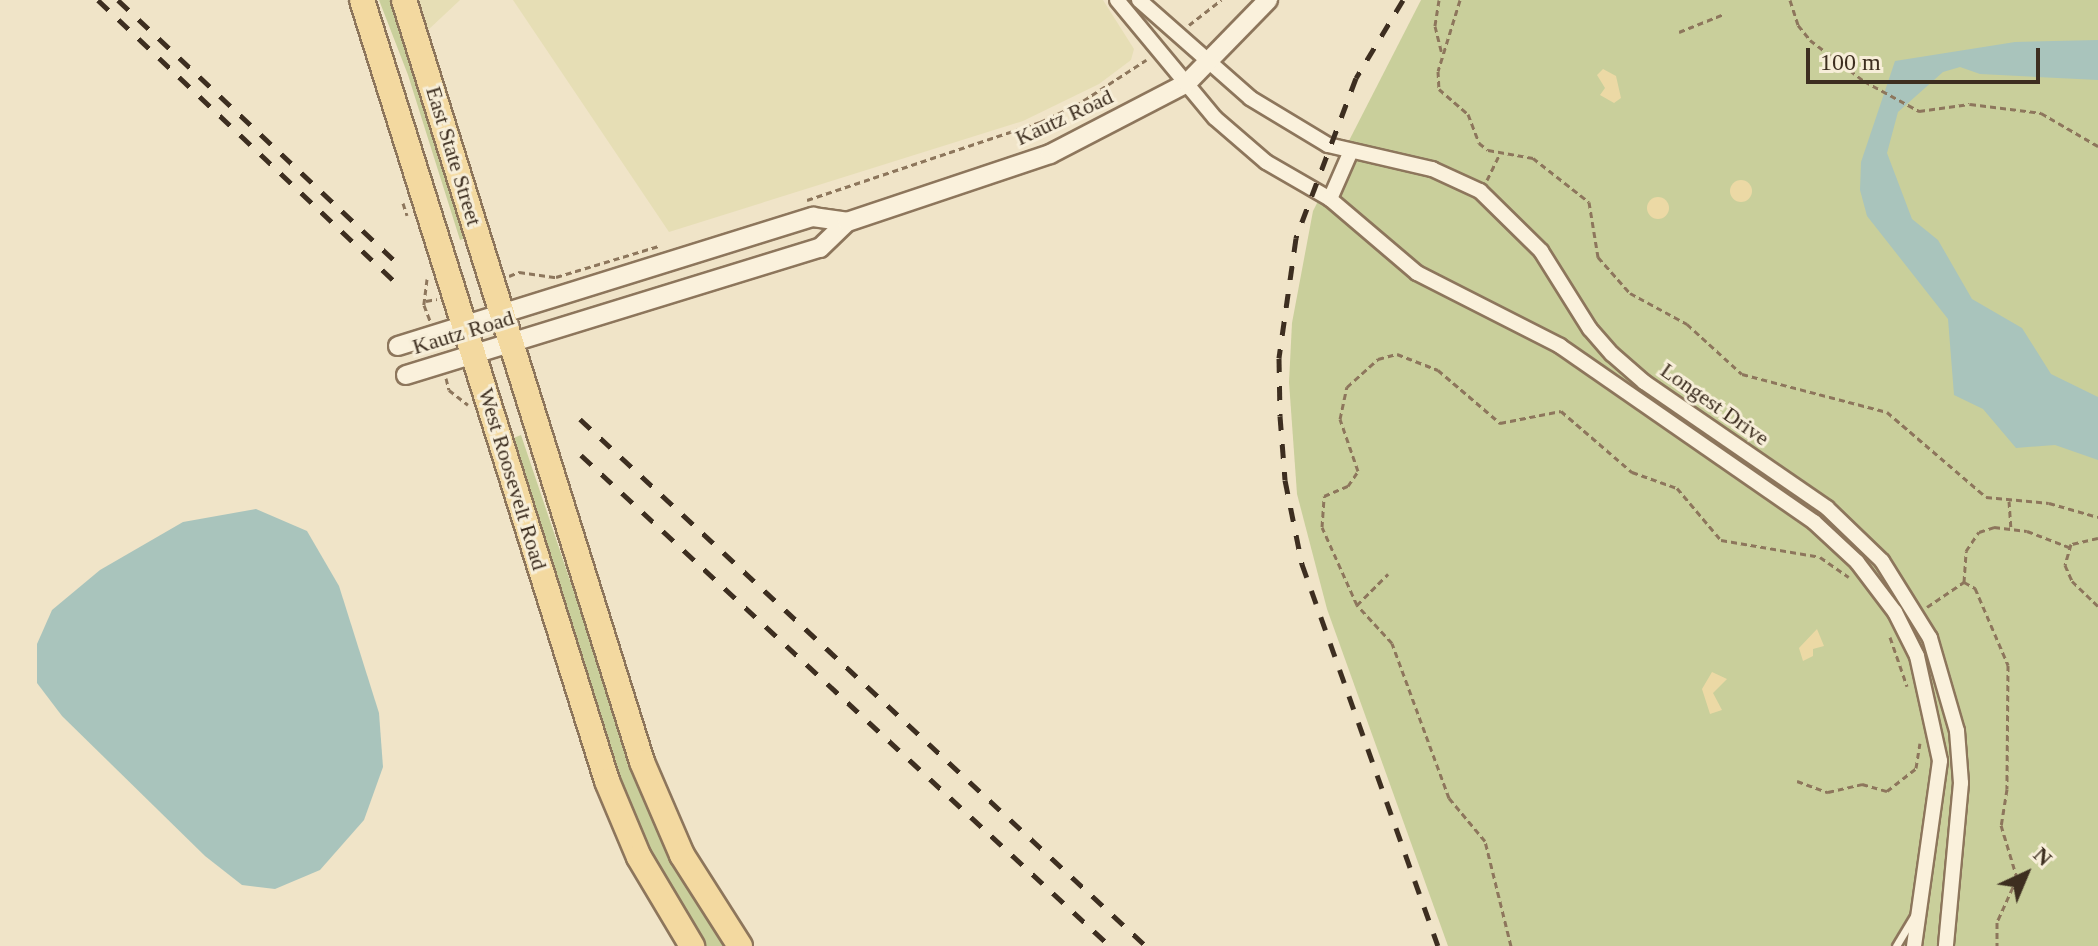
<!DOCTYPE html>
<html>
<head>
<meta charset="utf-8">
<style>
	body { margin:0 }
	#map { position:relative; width:2098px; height:946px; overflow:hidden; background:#f0e4c8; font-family:Georgia,serif }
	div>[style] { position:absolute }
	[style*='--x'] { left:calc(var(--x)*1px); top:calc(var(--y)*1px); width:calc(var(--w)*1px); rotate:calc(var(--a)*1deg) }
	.farmland>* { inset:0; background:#e6deb5 }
	.green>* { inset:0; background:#c9cf9b }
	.sand>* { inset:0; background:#ecd9a5 }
	.round { border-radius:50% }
	.water>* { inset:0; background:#a9c4bc }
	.path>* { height:3px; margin-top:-1.5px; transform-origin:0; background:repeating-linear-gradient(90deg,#8d765c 0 6px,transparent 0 10px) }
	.roads { filter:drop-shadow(2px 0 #8d765c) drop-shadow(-2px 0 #8d765c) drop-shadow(0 2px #8d765c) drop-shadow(0 -2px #8d765c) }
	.service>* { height:7px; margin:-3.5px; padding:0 3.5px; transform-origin:3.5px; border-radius:3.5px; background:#faf1dc }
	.minor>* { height:14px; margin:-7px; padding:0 7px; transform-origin:7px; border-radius:7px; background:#faf1dc }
	.tertiary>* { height:18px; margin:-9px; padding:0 9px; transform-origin:9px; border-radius:9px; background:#faf1dc }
	.primary>* { height:24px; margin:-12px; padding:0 12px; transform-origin:12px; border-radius:12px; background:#f3d9a0 }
	.rail>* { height:5px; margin-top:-2.5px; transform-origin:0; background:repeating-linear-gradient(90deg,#3d2e20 0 14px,transparent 0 28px) }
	span { translate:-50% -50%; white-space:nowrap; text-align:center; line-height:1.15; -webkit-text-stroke:6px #f7eed8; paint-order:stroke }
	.street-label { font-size:22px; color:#3d2e20 }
	.north { position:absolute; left:1986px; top:834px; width:80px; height:80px; -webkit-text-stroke:6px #f7eed8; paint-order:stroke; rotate:44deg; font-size:22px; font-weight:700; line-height:32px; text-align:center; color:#3d2e20 }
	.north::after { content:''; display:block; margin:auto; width:28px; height:36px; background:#3d2e20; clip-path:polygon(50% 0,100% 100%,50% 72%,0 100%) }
	.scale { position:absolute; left:1806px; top:48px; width:234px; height:36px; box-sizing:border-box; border:4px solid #3d2e20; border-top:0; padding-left:10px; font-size:24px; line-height:28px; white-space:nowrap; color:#3d2e20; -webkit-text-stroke:6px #f7eed8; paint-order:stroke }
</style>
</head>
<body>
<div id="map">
	<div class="farmland">
		<div style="clip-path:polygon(415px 0,460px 0,427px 31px)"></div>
		<div style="clip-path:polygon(513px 0,1103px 0,1134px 49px,1131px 60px,1099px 84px,1023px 121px,669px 232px)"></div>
	</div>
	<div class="green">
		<div style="clip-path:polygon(379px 0,393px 0,469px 237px,460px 240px,408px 75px)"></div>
		<div style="clip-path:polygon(1421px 0,2098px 0,2098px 946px,1448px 946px,1327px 609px,1297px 494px,1289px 382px,1292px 323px,1313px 211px)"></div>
		<div style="clip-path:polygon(521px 435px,639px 785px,663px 842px,727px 946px,705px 946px,697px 935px,650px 854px,616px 774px,511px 439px)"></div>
	</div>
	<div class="sand">
		<div style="clip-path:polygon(1603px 69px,1616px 76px,1621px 98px,1614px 103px,1600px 95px,1605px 88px,1597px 75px)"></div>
		<div class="round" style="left:1730px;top:180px;width:22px;height:22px"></div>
		<div class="round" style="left:1647px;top:197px;width:22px;height:22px"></div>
		<div style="clip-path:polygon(1817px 629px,1824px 646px,1813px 649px,1813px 656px,1803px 661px,1799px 648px)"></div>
		<div style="clip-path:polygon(1712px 672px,1727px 679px,1713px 693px,1722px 710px,1710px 714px,1702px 689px)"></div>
	</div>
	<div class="water">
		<div style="clip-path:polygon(2098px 40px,2098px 80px,1980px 74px,1960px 67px,1943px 72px,1898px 112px,1887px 153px,1912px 219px,1938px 240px,1972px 299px,2022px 328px,2051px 374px,2098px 397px,2098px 460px,2055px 445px,2016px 448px,1983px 409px,1954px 395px,1948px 319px,1867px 216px,1860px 190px,1861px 162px,1895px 61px,2015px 42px)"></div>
		<div style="clip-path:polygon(256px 509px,307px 531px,339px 586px,379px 713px,383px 767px,364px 820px,320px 870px,275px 889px,242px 885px,205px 856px,62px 716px,37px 683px,37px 644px,52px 610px,100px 570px,183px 522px)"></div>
	</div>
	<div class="path">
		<div style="--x:1439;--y:0;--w:26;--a:99"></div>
		<div style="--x:1435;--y:26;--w:29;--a:76"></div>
		<div style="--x:1460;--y:0;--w:74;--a:107.2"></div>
		<div style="--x:1438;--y:71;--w:18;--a:87"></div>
		<div style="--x:1439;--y:89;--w:38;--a:41"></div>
		<div style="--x:1468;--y:114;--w:31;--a:69"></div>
		<div style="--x:1479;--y:143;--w:11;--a:38"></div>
		<div style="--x:1488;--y:150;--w:46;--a:10.1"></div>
		<div style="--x:1533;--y:158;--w:71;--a:38.2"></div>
		<div style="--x:1589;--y:202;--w:56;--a:80.7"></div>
		<div style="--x:1598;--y:257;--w:48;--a:48.4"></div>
		<div style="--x:1630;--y:293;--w:65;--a:28.5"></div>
		<div style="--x:1687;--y:324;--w:74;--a:42.3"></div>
		<div style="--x:1742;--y:374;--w:150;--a:14.7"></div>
		<div style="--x:1887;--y:412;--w:130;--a:40.6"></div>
		<div style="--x:1986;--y:497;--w:63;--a:5.4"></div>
		<div style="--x:2049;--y:503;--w:51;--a:15.9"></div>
		<div style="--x:1790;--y:0;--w:26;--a:72"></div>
		<div style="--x:1798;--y:25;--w:19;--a:51"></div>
		<div style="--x:1810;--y:40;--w:68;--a:37.2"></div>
		<div style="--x:1864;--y:81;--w:63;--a:28.6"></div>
		<div style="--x:1919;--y:111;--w:51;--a:-7.8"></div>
		<div style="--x:1970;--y:104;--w:72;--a:7.2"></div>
		<div style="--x:2041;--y:113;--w:66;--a:30.1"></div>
		<div style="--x:1189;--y:25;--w:41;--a:-38"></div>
		<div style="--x:1679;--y:32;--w:48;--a:-21.8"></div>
		<div style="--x:1487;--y:180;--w:28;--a:-64"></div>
		<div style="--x:807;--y:200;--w:246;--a:-18.5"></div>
		<div style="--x:1040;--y:122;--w:38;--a:-25"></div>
		<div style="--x:1075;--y:106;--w:85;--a:-32.9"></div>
		<div style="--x:403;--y:203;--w:13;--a:72"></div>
		<div style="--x:509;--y:276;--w:11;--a:-22"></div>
		<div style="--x:519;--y:272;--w:37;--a:8"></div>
		<div style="--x:556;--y:277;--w:108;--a:-16.8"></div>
		<div style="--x:427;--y:279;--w:26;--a:97"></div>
		<div style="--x:424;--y:305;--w:17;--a:69"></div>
		<div style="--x:426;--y:301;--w:11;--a:-10"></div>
		<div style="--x:446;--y:378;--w:12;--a:76"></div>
		<div style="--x:449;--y:390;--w:24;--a:38"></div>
		<div style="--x:2009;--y:501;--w:28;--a:86"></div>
		<div style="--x:2098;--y:538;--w:28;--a:167"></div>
		<div style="--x:2071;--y:544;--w:22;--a:106"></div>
		<div style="--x:2065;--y:565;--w:17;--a:66"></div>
		<div style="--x:2072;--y:581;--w:36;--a:44"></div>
		<div style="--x:1964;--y:582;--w:31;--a:-86"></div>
		<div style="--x:1966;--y:551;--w:23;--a:-56"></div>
		<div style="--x:1979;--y:532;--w:16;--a:-18"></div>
		<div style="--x:1994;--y:527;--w:33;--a:7"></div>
		<div style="--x:2027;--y:531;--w:45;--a:20.9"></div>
		<div style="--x:1357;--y:605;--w:44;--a:-45"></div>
		<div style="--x:1927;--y:607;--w:45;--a:-34"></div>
		<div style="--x:1964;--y:582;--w:13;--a:29"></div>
		<div style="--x:1975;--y:588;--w:84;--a:66.8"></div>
		<div style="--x:2008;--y:665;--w:124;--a:90.5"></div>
		<div style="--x:2007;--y:789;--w:36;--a:99"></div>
		<div style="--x:2001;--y:825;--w:55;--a:73.2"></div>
		<div style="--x:2017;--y:878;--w:48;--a:114.4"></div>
		<div style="--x:1997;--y:922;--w:24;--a:90"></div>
		<div style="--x:1890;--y:637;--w:52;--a:70.9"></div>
		<div style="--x:1797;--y:781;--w:33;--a:20"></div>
		<div style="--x:1828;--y:792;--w:35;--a:-13"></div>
		<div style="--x:1862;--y:784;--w:26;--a:16"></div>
		<div style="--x:1887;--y:791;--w:37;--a:-38"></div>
		<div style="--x:1916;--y:768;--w:25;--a:-81"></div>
		<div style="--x:1511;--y:946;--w:108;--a:-103.9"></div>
		<div style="--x:1485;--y:841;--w:56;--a:-129.9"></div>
		<div style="--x:1449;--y:798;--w:165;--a:-110.2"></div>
		<div style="--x:1392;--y:643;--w:52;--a:-132.6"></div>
		<div style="--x:1357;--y:605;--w:85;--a:-114.2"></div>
		<div style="--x:1322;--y:527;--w:31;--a:-86"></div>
		<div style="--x:1324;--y:496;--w:26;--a:-23"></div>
		<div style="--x:1348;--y:486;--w:18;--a:-56"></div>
		<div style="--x:1358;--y:471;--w:55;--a:-109.1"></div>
		<div style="--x:1340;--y:419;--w:33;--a:-78"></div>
		<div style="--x:1347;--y:387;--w:42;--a:-42.1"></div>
		<div style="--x:1378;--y:359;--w:20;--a:-15"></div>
		<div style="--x:1397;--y:354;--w:44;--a:21.3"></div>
		<div style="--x:1438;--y:370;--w:82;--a:40.5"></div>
		<div style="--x:1500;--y:423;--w:62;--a:-11.1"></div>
		<div style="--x:1561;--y:411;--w:94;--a:40.7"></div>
		<div style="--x:1632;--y:472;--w:48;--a:19.6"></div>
		<div style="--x:1677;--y:488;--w:68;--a:49.8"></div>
		<div style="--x:1721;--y:540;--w:100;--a:9.7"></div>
		<div style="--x:1820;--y:557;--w:35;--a:35"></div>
	</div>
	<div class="roads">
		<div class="service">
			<div style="--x:1896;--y:946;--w:37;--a:-59"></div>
		</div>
		<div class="minor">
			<div style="--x:1117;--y:0;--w:153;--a:50.3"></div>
			<div style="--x:1215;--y:118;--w:67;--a:40.8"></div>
			<div style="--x:1266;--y:162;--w:74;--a:30"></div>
			<div style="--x:1330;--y:199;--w:114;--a:40.4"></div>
			<div style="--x:1417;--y:273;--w:161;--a:27"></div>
			<div style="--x:1560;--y:346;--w:309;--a:34.7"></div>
			<div style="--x:1814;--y:522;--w:59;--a:42.9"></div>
			<div style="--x:1857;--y:562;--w:63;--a:52.8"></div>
			<div style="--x:1895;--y:612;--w:49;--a:63.4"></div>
			<div style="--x:1917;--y:656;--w:107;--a:77.6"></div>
			<div style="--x:1940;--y:761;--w:187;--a:98"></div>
			<div style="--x:1139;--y:0;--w:148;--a:41.4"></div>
			<div style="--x:1250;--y:98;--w:91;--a:31.1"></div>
			<div style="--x:1328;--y:145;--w:107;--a:13"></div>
			<div style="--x:1432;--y:169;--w:53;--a:24.6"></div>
			<div style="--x:1480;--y:191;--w:86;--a:44.5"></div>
			<div style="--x:1541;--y:251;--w:92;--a:57.9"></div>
			<div style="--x:1590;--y:329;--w:33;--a:49"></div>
			<div style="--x:1612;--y:354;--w:43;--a:41.2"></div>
			<div style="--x:1644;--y:382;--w:222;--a:34.5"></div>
			<div style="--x:1827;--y:508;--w:76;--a:43.9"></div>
			<div style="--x:1882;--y:561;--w:91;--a:58.1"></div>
			<div style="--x:1930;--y:638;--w:97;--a:73.8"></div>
			<div style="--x:1957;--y:731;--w:52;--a:85.6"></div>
			<div style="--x:1961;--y:783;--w:164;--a:95.3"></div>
			<div style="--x:1330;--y:199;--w:52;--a:-66.4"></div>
		</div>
		<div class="tertiary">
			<div style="--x:398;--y:346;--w:435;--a:-17.3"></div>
			<div style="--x:813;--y:217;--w:34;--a:8"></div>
			<div style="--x:406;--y:375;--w:433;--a:-17.1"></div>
			<div style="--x:820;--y:248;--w:37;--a:-44"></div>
			<div style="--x:847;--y:222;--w:214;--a:-18.5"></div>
			<div style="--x:1050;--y:154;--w:154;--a:-27.4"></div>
			<div style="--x:1187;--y:83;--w:116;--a:-45.7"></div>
		</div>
		<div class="primary">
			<div style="--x:362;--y:0;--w:819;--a:72.58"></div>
			<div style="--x:607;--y:781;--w:82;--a:67.2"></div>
			<div style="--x:639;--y:857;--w:104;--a:59.2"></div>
			<div style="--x:404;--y:0;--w:798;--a:72.65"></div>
			<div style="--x:642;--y:762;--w:101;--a:66.7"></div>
			<div style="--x:682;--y:855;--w:108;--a:57.5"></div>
		</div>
	</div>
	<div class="rail">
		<div style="--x:98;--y:0;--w:418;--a:43.5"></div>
		<div style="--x:118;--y:0;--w:389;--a:43.3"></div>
		<div style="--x:1403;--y:0;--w:91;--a:121.1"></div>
		<div style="--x:1356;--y:78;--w:171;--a:110.6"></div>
		<div style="--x:1296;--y:238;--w:121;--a:98.1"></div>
		<div style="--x:1279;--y:358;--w:58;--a:89"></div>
		<div style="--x:1280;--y:416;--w:64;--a:85.5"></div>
		<div style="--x:1285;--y:480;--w:86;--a:78.6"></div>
		<div style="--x:1302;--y:564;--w:405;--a:70.4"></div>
		<div style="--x:580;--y:419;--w:773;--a:42.96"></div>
		<div style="--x:581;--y:455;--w:722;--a:42.87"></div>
	</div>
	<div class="street-label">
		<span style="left:1064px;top:117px;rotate:-25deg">Kautz Road</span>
		<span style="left:454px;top:156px;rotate:73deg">East State Street</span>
		<span style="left:463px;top:332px;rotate:-17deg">Kautz Road</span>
		<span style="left:1715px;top:404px;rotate:35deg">Longest Drive</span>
		<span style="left:513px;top:479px;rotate:73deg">West Roosevelt Road</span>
	</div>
	<div class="north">N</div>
	<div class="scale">100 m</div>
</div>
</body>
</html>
